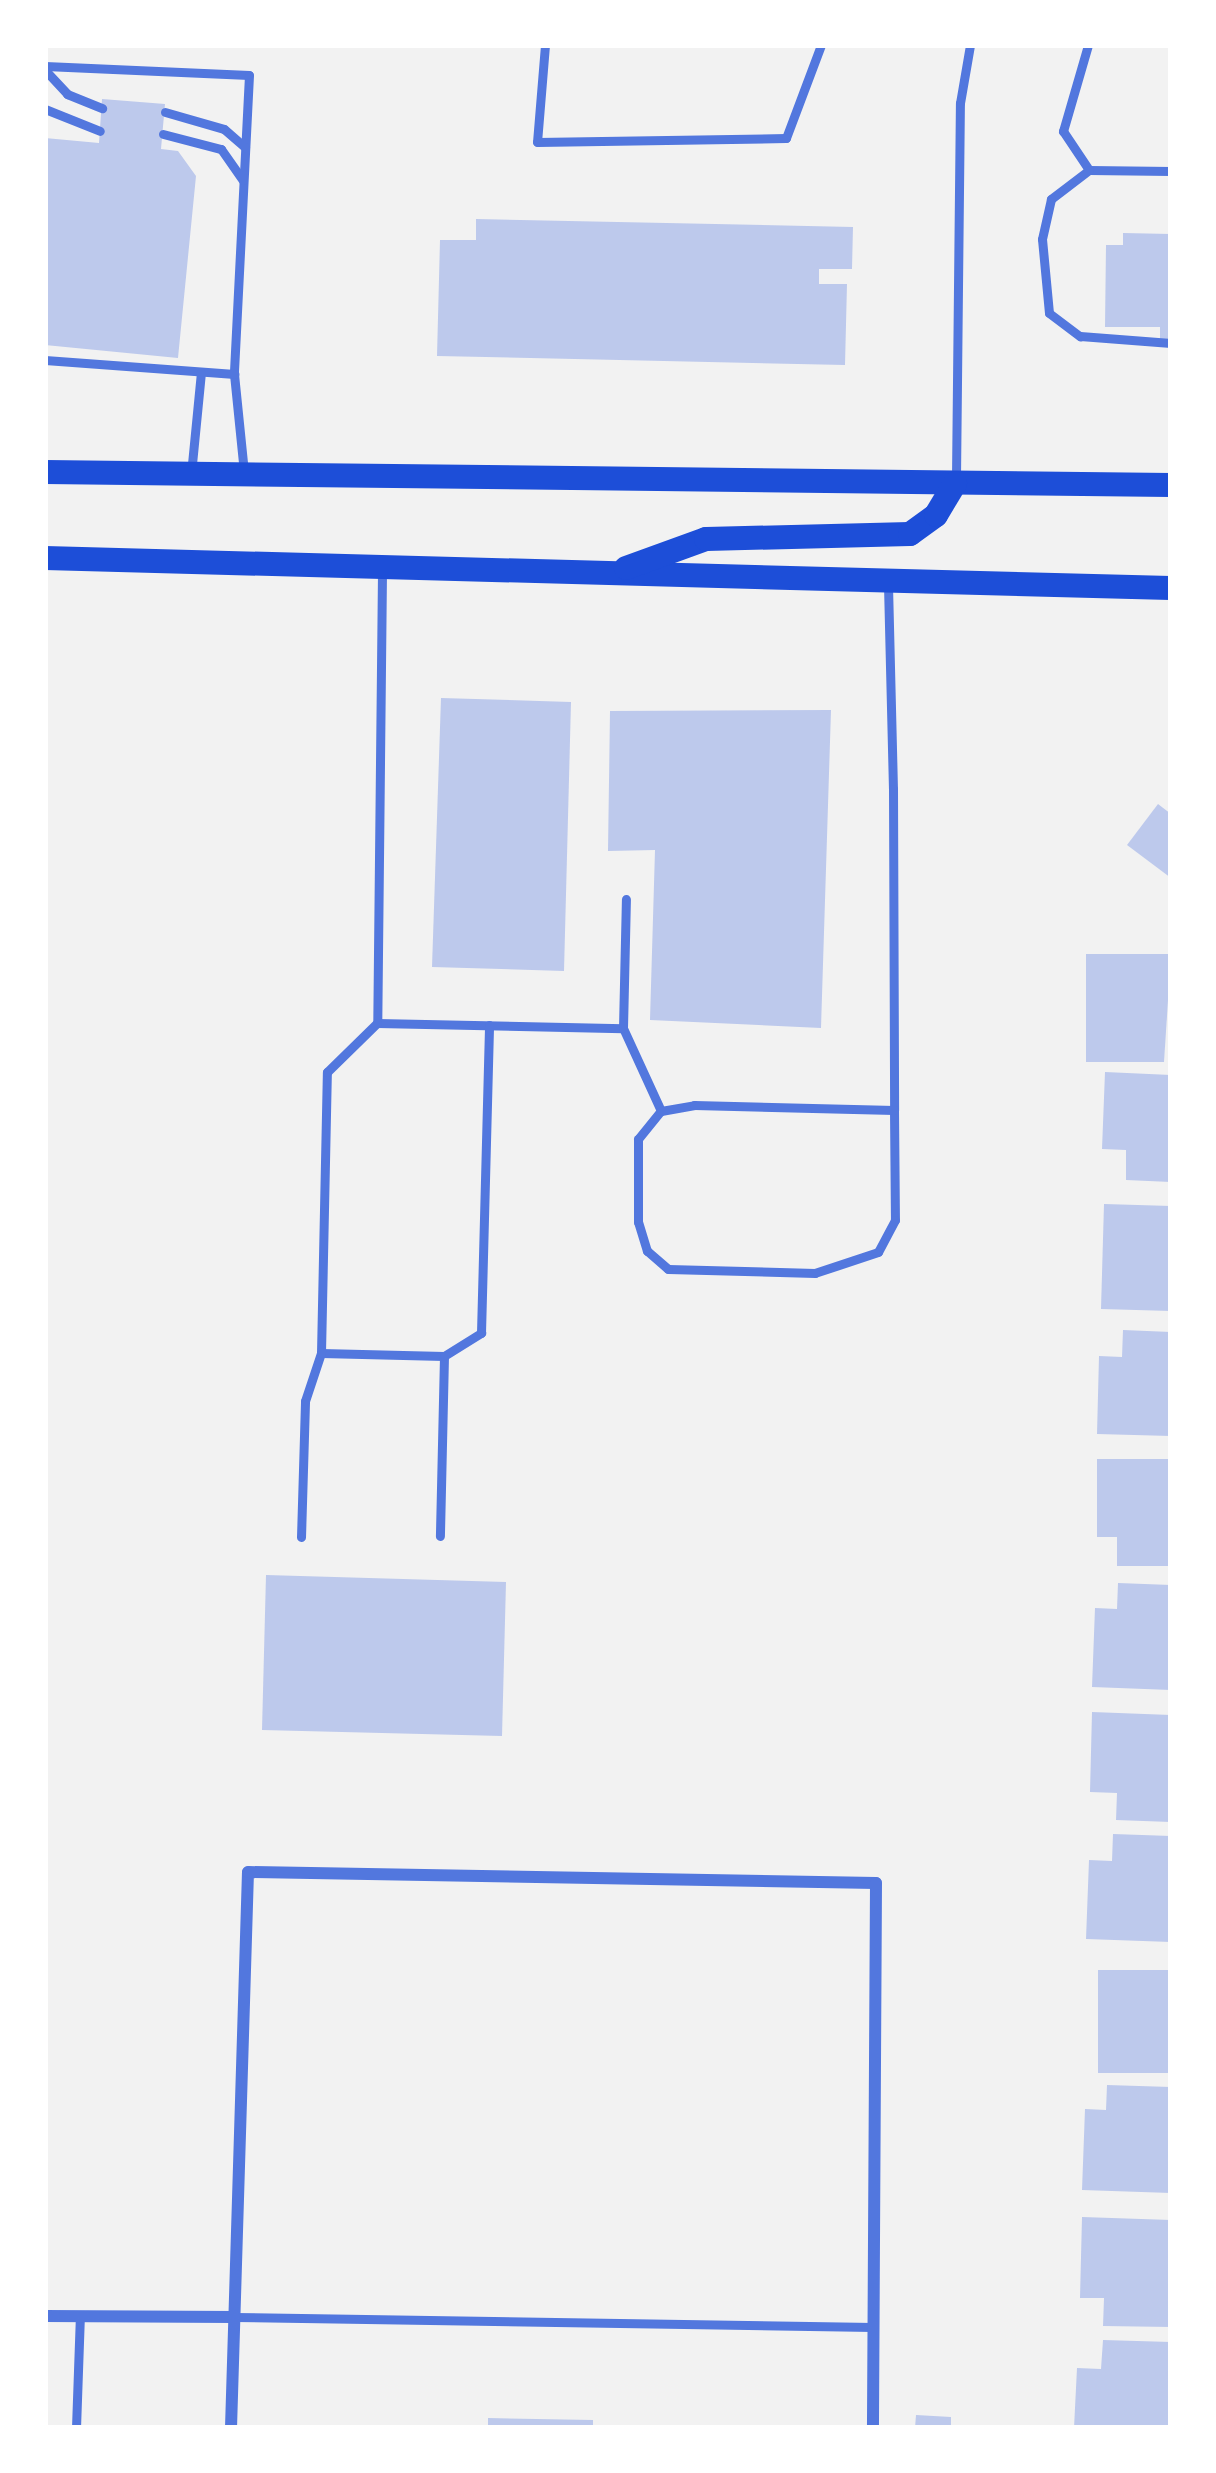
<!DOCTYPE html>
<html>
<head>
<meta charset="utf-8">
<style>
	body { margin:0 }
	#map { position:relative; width:1216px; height:2473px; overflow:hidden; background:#f2f2f2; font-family:"Source Sans 3",sans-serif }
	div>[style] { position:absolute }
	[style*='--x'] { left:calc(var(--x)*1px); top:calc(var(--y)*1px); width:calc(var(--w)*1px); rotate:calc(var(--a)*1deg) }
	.building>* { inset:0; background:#bdc9ec }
	.service>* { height:9px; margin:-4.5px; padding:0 4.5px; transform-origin:4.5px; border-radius:4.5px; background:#5277de }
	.minor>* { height:12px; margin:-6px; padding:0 6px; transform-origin:6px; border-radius:6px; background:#5277de }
	.secondary>* { height:24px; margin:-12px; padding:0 12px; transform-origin:12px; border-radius:12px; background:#1d4ed8 }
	span { translate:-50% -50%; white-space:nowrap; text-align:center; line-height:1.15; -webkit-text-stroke:10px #fff; paint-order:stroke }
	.frame { position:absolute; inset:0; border:48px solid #fff; pointer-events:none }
</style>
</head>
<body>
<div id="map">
	<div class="building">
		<div style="clip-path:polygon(102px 99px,165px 104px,161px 149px,178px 151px,196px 176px,178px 358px,45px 345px,45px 138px,99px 143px)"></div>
		<div style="clip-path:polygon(476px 219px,853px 227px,852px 269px,819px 269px,819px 284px,847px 284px,845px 365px,437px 356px,440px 240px,476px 240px)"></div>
		<div style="clip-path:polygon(1123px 233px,1171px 234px,1171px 340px,1160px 340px,1160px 327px,1105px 327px,1106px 245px,1123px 245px)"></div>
		<div style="clip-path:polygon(441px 698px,571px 702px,564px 971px,432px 967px)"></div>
		<div style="clip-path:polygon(831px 710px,821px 1028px,650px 1020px,655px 850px,608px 851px,610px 711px)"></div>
		<div style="clip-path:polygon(1158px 804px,1171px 814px,1171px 878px,1127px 845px)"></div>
		<div style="clip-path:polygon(1086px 954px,1171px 954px,1164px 1062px,1086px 1062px)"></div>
		<div style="clip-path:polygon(1105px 1072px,1171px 1075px,1171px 1182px,1126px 1180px,1126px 1150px,1102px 1149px)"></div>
		<div style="clip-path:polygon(1104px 1204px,1171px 1206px,1171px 1311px,1101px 1309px)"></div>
		<div style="clip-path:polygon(1123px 1330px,1171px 1332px,1171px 1436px,1097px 1434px,1099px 1356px,1122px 1357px)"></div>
		<div style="clip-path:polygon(1097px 1459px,1171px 1459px,1171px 1566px,1117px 1566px,1117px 1537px,1097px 1537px)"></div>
		<div style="clip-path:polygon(266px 1575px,506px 1582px,502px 1736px,262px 1730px)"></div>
		<div style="clip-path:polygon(1118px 1583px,1171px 1585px,1171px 1690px,1092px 1687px,1095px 1608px,1117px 1609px)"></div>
		<div style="clip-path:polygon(1092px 1712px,1171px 1715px,1171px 1822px,1116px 1820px,1117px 1793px,1090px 1792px)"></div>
		<div style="clip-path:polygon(1113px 1834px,1171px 1836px,1171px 1942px,1086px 1939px,1089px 1860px,1112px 1861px)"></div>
		<div style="clip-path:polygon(1098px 1970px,1171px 1970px,1171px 2073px,1098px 2073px)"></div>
		<div style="clip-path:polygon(1107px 2085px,1171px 2087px,1171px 2193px,1082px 2190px,1085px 2109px,1106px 2110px)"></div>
		<div style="clip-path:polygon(1082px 2217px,1171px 2220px,1171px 2327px,1103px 2326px,1104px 2298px,1080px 2298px)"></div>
		<div style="clip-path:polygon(1103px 2340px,1171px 2342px,1171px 2428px,1074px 2428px,1077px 2368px,1101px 2369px)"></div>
		<div style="clip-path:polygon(916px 2415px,951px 2417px,951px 2428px,915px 2428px)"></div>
		<div style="clip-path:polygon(488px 2418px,593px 2420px,593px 2428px,488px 2428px)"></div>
	</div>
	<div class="service">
		<div style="--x:545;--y:45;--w:97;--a:94.7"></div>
		<div style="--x:537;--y:142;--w:249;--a:-0.9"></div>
		<div style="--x:786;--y:138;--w:99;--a:-69.4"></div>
		<div style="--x:1088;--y:45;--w:90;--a:106.2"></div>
		<div style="--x:1063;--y:131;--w:47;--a:56.3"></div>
		<div style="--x:1089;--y:170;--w:82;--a:0.7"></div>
		<div style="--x:45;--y:66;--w:204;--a:2.5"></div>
		<div style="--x:249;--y:75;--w:299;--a:92.9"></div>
		<div style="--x:234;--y:374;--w:99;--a:84.2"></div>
		<div style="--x:45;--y:70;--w:33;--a:47"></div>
		<div style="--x:67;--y:94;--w:38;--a:22"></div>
		<div style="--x:45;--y:109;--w:59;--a:21.8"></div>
		<div style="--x:165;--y:112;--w:61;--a:16.1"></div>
		<div style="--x:224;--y:129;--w:28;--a:41"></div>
		<div style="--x:163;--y:134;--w:60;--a:14.5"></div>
		<div style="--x:221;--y:149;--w:38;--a:55"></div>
		<div style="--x:1089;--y:170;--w:48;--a:142.7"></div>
		<div style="--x:1051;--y:199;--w:41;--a:102.7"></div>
		<div style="--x:1042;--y:239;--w:74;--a:84.6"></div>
		<div style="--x:1049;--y:313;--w:39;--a:37"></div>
		<div style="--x:1080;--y:336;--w:91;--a:4.4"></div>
		<div style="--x:45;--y:360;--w:190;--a:4.2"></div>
		<div style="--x:191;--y:474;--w:102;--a:-84.4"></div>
		<div style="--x:956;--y:478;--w:375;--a:-89.4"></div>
		<div style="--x:960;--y:103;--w:59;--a:-80.2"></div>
		<div style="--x:382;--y:572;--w:451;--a:90.6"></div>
		<div style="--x:377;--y:1023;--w:246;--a:1.2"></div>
		<div style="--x:623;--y:1028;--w:91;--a:65.4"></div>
		<div style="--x:888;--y:585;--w:204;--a:88.6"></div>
		<div style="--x:893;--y:789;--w:321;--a:89.8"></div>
		<div style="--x:894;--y:1110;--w:110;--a:89.5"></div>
		<div style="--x:895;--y:1220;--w:36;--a:118"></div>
		<div style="--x:878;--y:1252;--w:66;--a:161.6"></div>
		<div style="--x:815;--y:1273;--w:147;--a:-178.4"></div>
		<div style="--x:668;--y:1269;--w:28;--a:-139"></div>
		<div style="--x:647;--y:1251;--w:30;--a:-107"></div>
		<div style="--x:638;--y:1222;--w:83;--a:-90"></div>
		<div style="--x:638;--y:1139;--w:36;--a:-51"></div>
		<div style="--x:661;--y:1111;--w:34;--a:-10"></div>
		<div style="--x:694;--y:1105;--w:200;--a:1.4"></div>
		<div style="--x:623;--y:1028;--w:129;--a:-88.7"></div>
		<div style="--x:321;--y:1353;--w:123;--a:1.4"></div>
		<div style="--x:444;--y:1356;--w:180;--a:91.3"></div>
		<div style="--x:444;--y:1356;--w:44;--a:-31.9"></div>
		<div style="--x:481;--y:1333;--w:308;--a:-88.5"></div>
		<div style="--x:301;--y:1537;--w:136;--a:-88.3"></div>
		<div style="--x:305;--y:1401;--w:51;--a:-71.6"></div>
		<div style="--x:321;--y:1353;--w:281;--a:-88.8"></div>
		<div style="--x:327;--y:1072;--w:70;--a:-44.4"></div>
		<div style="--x:234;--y:2317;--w:639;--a:0.9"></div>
		<div style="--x:76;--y:2428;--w:112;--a:-88"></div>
	</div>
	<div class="minor">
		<div style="--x:45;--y:2316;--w:189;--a:0.3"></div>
		<div style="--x:231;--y:2428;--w:556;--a:-88.25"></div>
		<div style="--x:248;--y:1872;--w:628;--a:1"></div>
		<div style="--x:876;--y:1883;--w:545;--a:90.32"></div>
	</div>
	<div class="secondary">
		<div style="--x:45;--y:472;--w:1126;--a:0.66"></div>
		<div style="--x:45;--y:558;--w:1126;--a:1.53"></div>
		<div style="--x:626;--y:568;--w:85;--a:-19.9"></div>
		<div style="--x:706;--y:539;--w:204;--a:-1.4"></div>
		<div style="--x:910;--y:534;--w:32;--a:-36"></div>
		<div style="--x:936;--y:515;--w:37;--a:-59"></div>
	</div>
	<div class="frame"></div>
</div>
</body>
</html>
